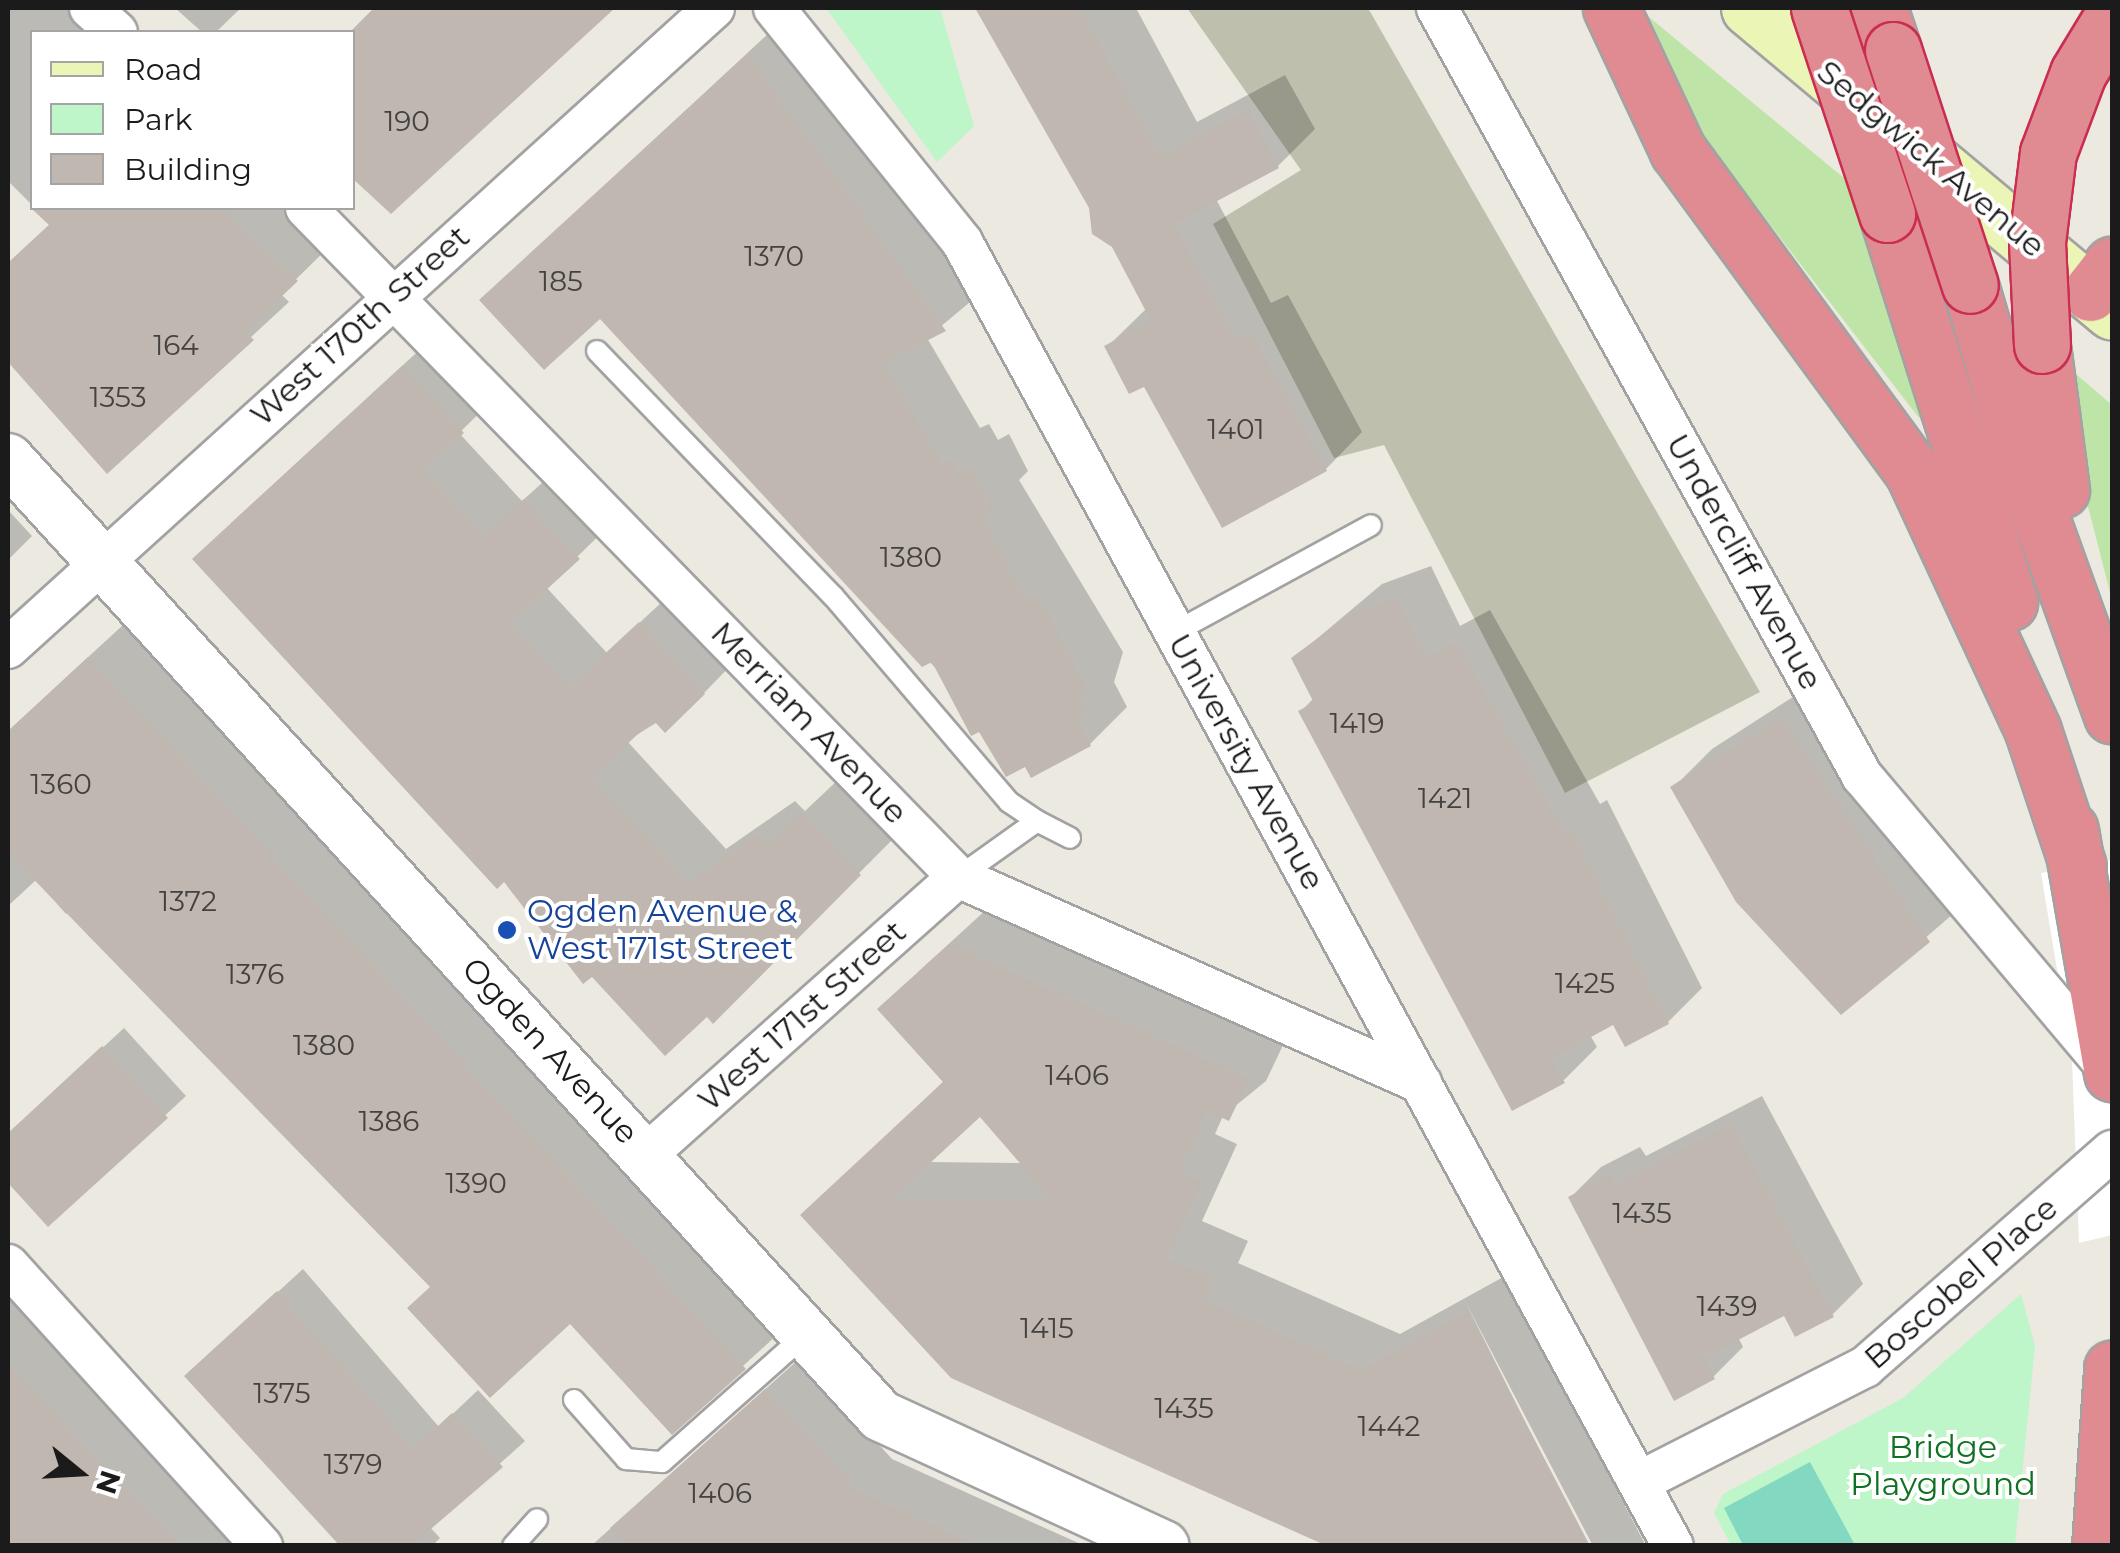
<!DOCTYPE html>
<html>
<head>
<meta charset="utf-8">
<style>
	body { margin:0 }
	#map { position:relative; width:2120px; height:1553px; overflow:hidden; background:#ece9e1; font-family:Montserrat,sans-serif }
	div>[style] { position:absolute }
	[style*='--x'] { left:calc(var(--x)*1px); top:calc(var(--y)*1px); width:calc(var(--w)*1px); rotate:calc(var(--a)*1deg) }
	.construction>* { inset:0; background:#bec0ad }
	.grass>* { inset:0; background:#bfe4a8 }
	.park>* { inset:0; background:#bef5c9 }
	.pitch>* { inset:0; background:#82d8c0 }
	.pier>* { inset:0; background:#fff }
	.shadow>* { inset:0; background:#0003 }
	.building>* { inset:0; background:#c0b8b0 }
	.roads { filter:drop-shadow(2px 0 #a2a2a2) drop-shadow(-2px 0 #a2a2a2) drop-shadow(0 2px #a2a2a2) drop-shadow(0 -2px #a2a2a2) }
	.service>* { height:20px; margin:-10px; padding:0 10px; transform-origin:10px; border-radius:10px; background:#fff }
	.minor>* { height:40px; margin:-20px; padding:0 20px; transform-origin:20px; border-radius:20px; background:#fff }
	.tertiary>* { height:50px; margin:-25px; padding:0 25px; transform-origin:25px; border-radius:25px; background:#fff }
	.secondary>* { height:55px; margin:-27.5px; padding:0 27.5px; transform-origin:27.5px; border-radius:27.5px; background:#ebf5b5 }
	.motorway>* { height:55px; margin:-27.5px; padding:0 27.5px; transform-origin:27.5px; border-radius:27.5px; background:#e08b92 }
	.bridges { filter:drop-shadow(2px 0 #cb2d51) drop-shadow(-2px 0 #cb2d51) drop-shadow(0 2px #cb2d51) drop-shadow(0 -2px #cb2d51) }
	.motorway-bridge>* { height:55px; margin:-27.5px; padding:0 27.5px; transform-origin:27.5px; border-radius:27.5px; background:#e08b92 }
	.dots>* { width:28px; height:28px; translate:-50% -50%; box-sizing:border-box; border:5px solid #fff; border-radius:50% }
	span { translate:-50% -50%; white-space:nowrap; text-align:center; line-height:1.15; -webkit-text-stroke:8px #fff; paint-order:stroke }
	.number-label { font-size:28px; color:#444240 }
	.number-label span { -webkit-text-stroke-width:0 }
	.street-label { font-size:32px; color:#1b1b1b }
	.transit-label { font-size:32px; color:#164399 }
	.left { translate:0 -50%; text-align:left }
	.park-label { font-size:32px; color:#117123 }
	.frame { position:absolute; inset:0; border:10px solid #1b1b1b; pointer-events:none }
	.legend { position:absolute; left:30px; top:30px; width:325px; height:180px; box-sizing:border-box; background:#fff; border:2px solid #a4a4a4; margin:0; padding:12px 18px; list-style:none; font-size:30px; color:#1b1b1b }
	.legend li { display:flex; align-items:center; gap:20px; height:50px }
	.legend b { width:50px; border:2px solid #a4a4a4 }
	.north { position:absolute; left:30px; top:1423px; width:100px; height:100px; -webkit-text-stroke:8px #fff; paint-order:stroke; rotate:108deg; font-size:28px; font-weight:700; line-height:40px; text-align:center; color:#1b1b1b }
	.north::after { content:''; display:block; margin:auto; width:35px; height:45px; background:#1b1b1b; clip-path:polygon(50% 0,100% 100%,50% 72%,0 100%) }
</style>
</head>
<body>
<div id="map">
	<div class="construction">
		<div style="clip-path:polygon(1187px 8px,1368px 8px,1760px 692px,1565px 793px,1384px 445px,1334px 458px,1213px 224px,1301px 170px)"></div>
	</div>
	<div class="grass">
		<div style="clip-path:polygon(1649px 17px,1844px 178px,1928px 412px,1919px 418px,1708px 144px)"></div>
		<div style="clip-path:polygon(2068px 367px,2112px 405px,2112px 600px,2083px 487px)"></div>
	</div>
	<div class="park">
		<div style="clip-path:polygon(826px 8px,940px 8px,974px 126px,937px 162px)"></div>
		<div style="clip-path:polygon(2021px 1294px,2035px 1346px,2015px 1545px,1731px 1545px,1714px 1513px,1723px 1494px,1903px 1398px)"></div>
	</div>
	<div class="pitch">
		<div style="clip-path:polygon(1810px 1462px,1855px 1545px,1743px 1545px,1724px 1508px)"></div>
	</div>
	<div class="pier">
		<div style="clip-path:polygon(2112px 860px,2112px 1235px,2079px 1243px,2072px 1060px,2041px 873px)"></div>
	</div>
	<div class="shadow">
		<div style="clip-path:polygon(8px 8px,99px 8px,126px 32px,32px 32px,32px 205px,8px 181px)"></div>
		<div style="clip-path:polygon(175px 8px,241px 8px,216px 32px,202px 32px)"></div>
		<div style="clip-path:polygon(374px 8px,612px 8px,391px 210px,350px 32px)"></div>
		<div style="clip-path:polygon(978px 8px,1136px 8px,1197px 122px,1285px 75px,1315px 129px,1278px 166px,1216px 199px,1271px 303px,1288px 295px,1362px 432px,1326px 469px,1223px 524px,1145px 383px,1107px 347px,1147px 308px)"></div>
		<div style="clip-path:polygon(785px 18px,982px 292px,927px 338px,980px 428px,989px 424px,998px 440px,1009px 434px,1028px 471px,1019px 480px,1123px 652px,1114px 682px,1127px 707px,1090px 744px,1026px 763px,600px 316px,482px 300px)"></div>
		<div style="clip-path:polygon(35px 208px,294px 208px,333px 243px,281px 294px,289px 302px,107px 470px,8px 359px,8px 263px,51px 223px)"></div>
		<div style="clip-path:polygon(439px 332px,498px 395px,459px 433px,522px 501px,562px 465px,614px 521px,546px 587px,607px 653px,677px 588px,740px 656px,704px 693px,627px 741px,726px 849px,795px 801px,805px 811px,840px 778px,895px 837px,713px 1020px,231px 523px)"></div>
		<div style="clip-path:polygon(8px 510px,32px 536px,8px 560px)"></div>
		<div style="clip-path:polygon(1431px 566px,1460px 626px,1490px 610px,1600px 804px,1607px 800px,1702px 988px,1668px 1022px,1614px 1022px,1590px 1035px,1597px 1047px,1563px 1081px,1301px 711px,1314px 698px,1294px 658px,1382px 584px)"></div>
		<div style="clip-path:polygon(123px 625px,778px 1334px,672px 1431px,570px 1321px,432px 1286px,73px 908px,66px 914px,36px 880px,8px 906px,8px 731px)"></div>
		<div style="clip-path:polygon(1821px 679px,1968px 901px,1841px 1011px,1673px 788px,1712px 749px)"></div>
		<div style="clip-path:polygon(evenodd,988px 908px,1285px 1041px,1266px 1081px,1223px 1116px,1215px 1134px,1237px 1144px,1202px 1221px,1248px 1241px,1238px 1263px,1400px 1334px,1505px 1276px,1646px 1546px,1593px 1546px,1464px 1299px,1587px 1546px,803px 1216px,945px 1080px,918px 972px,988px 908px,981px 1113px,1023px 1163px,927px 1162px,981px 1113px)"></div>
		<div style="clip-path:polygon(124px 1028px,186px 1096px,48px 1224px,8px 1180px,8px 1135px)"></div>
		<div style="clip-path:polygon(1762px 1096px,1863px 1284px,1832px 1315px,1785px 1313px,1738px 1337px,1743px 1347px,1713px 1377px,1571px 1197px,1601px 1167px,1640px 1147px,1646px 1156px)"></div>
		<div style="clip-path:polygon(8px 1269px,104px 1404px,232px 1534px,260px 1546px,8px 1546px)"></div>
		<div style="clip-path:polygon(303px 1269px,439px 1427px,478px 1390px,525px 1441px,430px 1527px,440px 1538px,432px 1546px,345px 1546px,212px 1352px)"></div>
		<div style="clip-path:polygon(800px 1358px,892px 1459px,1085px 1546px,591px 1546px)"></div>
	</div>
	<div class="building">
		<div style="clip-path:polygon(374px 8px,615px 8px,391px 214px,352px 178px,352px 31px)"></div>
		<div style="clip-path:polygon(975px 8px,1080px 8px,1160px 157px,1248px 110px,1279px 168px,1174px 224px,1234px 338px,1250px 330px,1327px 471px,1222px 528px,1144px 387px,1129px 394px,1104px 346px,1151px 321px,1112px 247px,1092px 234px,1089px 208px)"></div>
		<div style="clip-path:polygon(747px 54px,946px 331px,883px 363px,942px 464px,952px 459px,960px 475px,971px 469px,992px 510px,981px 516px,1027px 604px,1039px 597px,1088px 692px,1079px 696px,1087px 713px,1077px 718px,1091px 746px,1031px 778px,1025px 767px,1006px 777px,979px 732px,971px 736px,932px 662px,922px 667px,600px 319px,544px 370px,479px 300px)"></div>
		<div style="clip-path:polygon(31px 208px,217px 208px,298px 281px,245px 331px,254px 340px,107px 474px,8px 362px,8px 263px,49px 225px)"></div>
		<div style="clip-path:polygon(402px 366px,464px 433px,423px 470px,484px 536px,524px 499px,580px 559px,510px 623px,569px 687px,639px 622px,705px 694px,665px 733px,653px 720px,591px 778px,689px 883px,757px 835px,767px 846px,803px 813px,861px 875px,713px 1024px,707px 1017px,665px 1056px,592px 977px,583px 984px,504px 882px,497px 889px,192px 559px)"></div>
		<div style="clip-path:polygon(1397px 598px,1426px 658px,1456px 642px,1566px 836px,1572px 832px,1669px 1024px,1625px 1047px,1613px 1025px,1551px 1059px,1565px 1083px,1512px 1111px,1298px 711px,1314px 703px,1291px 658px,1345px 618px)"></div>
		<div style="clip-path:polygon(88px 657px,746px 1369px,672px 1435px,570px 1324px,490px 1398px,407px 1308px,430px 1287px,8px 853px,8px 731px)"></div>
		<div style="clip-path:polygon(1781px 717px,1930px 942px,1841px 1015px,1736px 902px,1670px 787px)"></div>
		<div style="clip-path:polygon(evenodd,949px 944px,1249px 1079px,1229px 1121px,1207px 1111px,1179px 1172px,1202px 1182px,1166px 1258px,1213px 1278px,1203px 1300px,1361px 1370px,1468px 1312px,1590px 1546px,1327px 1546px,951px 1378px,800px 1215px,943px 1082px,877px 1009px,949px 944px,980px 1117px,1051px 1199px,891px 1199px,980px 1117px)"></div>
		<div style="clip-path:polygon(102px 1046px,168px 1118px,48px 1227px,8px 1183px,8px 1133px)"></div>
		<div style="clip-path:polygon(1731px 1124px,1834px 1317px,1795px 1337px,1784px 1316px,1704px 1358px,1715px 1379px,1674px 1401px,1568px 1197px,1610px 1175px,1615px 1185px)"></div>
		<div style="clip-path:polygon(277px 1291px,413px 1449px,452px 1413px,503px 1467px,411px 1546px,340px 1546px,184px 1376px)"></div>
		<div style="clip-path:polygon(8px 1362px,73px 1434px,182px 1546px,8px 1546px)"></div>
		<div style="clip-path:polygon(765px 1389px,859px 1492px,979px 1546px,627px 1546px,610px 1528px)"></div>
	</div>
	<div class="roads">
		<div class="service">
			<div style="--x:597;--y:351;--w:340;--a:46.1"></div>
			<div style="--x:833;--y:596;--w:271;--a:49.5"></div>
			<div style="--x:1009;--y:802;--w:34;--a:34"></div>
			<div style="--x:1037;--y:821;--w:95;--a:144.5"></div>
			<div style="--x:1175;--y:632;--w:223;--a:-28.6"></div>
			<div style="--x:1037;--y:821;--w:37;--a:27"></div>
			<div style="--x:574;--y:1400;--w:79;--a:48.6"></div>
			<div style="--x:626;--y:1459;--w:36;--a:5"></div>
			<div style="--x:662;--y:1462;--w:191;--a:-41.6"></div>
			<div style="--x:513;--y:1546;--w:36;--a:-48"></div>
		</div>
		<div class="minor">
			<div style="--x:90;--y:8;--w:36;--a:42"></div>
			<div style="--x:774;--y:8;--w:300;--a:51.2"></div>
			<div style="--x:962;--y:242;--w:1485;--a:61.4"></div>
			<div style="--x:1437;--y:8;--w:878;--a:61.04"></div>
			<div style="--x:1862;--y:776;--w:387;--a:49.9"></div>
			<div style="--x:306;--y:208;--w:934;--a:45.74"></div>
			<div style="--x:958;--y:877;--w:507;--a:23.99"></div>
			<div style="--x:8;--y:648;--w:953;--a:-42.19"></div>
			<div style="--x:646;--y:1155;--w:418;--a:-41.7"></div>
			<div style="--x:8;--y:1265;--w:379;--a:47.9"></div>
			<div style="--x:1639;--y:1482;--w:254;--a:-27"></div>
			<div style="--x:1865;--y:1367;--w:328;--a:-41.2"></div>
		</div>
		<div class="tertiary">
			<div style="--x:8;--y:459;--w:1295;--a:47.63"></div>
			<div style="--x:881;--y:1416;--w:311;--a:24.7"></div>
		</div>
		<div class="secondary">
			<div style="--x:1749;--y:8;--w:473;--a:39.9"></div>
		</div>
		<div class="motorway">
			<div style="--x:1611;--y:8;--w:158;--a:64.9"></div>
			<div style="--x:1678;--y:151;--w:398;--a:53.8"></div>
			<div style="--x:1913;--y:472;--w:285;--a:65.1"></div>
			<div style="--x:2033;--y:731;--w:142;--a:71.6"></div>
			<div style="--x:1879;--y:8;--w:44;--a:71.6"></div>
			<div style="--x:1887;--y:214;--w:407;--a:72.5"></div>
			<div style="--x:1970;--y:285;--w:209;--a:73.6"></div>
			<div style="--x:2029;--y:485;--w:245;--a:70.2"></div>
			<div style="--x:2090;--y:293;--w:36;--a:-52"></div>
			<div style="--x:2042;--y:345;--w:146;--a:82.5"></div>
			<div style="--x:2070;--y:830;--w:247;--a:80.2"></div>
			<div style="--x:2100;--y:1546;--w:178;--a:-86.1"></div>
		</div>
	</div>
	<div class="bridges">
		<div class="motorway-bridge">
			<div style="--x:1819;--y:8;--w:217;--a:71.7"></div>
			<div style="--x:1893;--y:50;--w:247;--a:71.9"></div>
			<div style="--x:2042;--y:345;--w:103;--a:-92.8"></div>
			<div style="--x:2037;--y:242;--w:90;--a:-83"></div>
			<div style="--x:2048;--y:153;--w:85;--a:-69.4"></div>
			<div style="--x:2078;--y:73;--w:66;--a:-58.7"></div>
		</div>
	</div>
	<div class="dots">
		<div style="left:507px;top:930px;background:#1a4fb4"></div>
	</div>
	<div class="number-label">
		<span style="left:407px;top:121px">190</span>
		<span style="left:774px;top:256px">1370</span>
		<span style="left:561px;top:281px">185</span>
		<span style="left:176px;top:345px">164</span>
		<span style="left:118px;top:397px">1353</span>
		<span style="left:1236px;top:429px">1401</span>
		<span style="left:911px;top:557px">1380</span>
		<span style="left:1357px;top:723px">1419</span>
		<span style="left:61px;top:784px">1360</span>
		<span style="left:1445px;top:798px">1421</span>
		<span style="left:188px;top:901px">1372</span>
		<span style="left:255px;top:974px">1376</span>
		<span style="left:1585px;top:983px">1425</span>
		<span style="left:324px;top:1045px">1380</span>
		<span style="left:1077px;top:1075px">1406</span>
		<span style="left:389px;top:1121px">1386</span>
		<span style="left:476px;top:1183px">1390</span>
		<span style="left:1642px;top:1213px">1435</span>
		<span style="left:1727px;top:1306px">1439</span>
		<span style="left:1047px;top:1328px">1415</span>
		<span style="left:282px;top:1393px">1375</span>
		<span style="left:1184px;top:1408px">1435</span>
		<span style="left:1389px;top:1426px">1442</span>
		<span style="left:353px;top:1464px">1379</span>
		<span style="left:720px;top:1493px">1406</span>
	</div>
	<div class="street-label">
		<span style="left:1931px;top:159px;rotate:40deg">Sedgwick Avenue</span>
		<span style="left:360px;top:326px;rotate:-42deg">West 170th Street</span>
		<span style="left:1744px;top:562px;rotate:61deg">Undercliff Avenue</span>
		<span style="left:809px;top:723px;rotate:46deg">Merriam Avenue</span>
		<span style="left:1246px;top:762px;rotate:61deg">University Avenue</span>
		<span style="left:802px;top:1016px;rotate:-42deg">West 171st Street</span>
		<span style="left:550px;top:1051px;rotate:47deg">Ogden Avenue</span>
		<span style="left:1961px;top:1283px;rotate:-41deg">Boscobel Place</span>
	</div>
	<div class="transit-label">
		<span class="left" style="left:527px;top:930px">Ogden Avenue &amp;<br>West 171st Street</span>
	</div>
	<div class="park-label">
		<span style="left:1943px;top:1466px">Bridge<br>Playground</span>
	</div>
	<div class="frame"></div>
	<ul class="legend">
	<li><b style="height:12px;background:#ebf5b5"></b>Road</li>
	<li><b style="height:28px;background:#bef5c9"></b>Park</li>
	<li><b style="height:28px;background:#c0b8b0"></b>Building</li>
	</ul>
	<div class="north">N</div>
</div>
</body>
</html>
